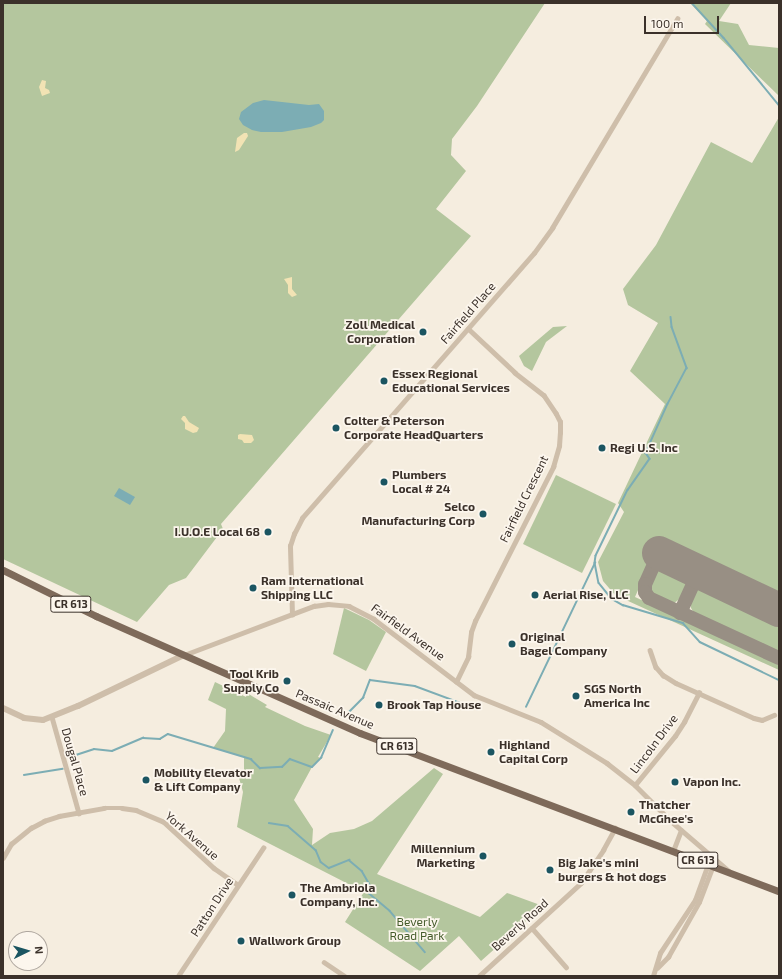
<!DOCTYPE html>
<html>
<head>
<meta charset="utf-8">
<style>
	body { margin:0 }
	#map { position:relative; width:782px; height:979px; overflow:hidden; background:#f5eddf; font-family:"Exo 2",sans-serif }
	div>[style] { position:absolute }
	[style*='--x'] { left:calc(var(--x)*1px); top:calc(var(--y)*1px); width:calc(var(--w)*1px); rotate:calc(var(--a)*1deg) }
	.green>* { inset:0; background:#b4c69e }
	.sand>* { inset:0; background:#f2e3b4 }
	.water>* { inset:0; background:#7cadb4 }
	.stream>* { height:1.5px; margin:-0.75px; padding:0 0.75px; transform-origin:0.75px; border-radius:0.75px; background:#7cadb4 }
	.taxiway>* { height:14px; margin:-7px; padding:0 7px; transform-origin:7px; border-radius:7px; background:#988f84 }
	.runway>* { height:34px; margin:-17px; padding:0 17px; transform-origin:17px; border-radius:17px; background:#988f84 }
	.minor>* { height:4.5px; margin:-2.25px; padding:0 2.25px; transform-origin:2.25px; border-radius:2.25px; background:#cebeaa }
	.tertiary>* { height:6px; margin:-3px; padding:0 3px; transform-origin:3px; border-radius:3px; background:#cebeaa }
	.primary>* { height:7px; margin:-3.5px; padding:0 3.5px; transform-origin:3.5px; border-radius:3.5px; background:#7e6a5a }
	.dots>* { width:11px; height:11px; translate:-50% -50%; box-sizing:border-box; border:2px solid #fcf6ed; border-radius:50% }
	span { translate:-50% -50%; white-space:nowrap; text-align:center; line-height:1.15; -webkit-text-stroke:3.5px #fcf6ed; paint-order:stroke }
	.shield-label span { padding:1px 3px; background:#fcf6ed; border:1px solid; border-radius:3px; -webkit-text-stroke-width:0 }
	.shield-label { font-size:11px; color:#3b312a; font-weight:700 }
	.street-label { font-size:12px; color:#3b312a }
	.poi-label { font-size:12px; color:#3b312a; font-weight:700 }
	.right { translate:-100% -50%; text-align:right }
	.left { translate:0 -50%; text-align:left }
	.park-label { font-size:12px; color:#455c2b }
	.frame { position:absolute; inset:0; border:4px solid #3b312a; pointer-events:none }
	.north { position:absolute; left:8px; top:931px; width:40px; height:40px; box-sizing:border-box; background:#fcf6ed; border:1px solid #afa79f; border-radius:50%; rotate:85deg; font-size:11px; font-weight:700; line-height:16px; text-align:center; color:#3b312a }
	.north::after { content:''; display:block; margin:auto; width:14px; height:18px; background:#1b5561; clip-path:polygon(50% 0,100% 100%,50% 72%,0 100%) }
	.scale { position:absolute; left:644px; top:16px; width:75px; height:18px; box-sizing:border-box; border:2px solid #3b312a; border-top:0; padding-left:5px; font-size:12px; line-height:14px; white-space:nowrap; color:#3b312a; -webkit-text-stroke:3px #fcf6ed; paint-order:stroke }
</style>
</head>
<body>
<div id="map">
	<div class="green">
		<div style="clip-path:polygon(3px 3px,545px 3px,477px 106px,452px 139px,451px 155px,466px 171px,436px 209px,471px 236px,221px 524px,223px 529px,186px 578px,169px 585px,137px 622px,3px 559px)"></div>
		<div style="clip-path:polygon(690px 3px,731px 3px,719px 21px,738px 24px,749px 45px,779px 48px,779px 96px,705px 24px,707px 21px)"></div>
		<div style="clip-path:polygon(779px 117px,779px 597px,659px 542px,635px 597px,779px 663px,779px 670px,615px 595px,603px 581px,598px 562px,624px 512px,618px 503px,665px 404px,630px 371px,658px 323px,628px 305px,623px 289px,656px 245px,711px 142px,752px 163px)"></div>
		<div style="clip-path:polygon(567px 326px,546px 342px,532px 371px,524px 366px,519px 356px,526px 350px,553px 327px)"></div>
		<div style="clip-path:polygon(556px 475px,616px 504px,582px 573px,523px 544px)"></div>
		<div style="clip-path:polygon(667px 567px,681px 574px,686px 584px,682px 597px,673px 604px,655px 597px,650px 589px,652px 579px,657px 570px)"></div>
		<div style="clip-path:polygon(707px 586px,779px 618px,779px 653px,694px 613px,691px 608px,691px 597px,698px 589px)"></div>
		<div style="clip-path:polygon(344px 608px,369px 620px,386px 632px,366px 671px,333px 654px)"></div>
		<div style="clip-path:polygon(215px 682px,246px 697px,247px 693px,267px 705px,265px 707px,305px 726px,331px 735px,318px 757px,321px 758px,312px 767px,294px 800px,313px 829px,312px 845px,330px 833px,354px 829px,372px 821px,434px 768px,443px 774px,377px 874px,480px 917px,507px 893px,543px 906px,481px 961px,459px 936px,420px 971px,345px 922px,364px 892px,237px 827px,243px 792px,239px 778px,244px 770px,244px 757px,213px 748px,225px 731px,226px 709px,208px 700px)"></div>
	</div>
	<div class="sand">
		<div style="clip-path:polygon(42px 80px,46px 81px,45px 88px,49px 90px,50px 93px,42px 96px,39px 87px)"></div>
		<div style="clip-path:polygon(244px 133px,247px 133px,248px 136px,239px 150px,235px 152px,237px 138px)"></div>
		<div style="clip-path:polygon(292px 277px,292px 289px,297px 295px,292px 297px,288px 293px,288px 285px,284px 279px)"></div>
		<div style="clip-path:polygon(183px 416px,185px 416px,189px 422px,199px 428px,197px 432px,193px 433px,185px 429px,185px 423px,181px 419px)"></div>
		<div style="clip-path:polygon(240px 434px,252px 435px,254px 440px,251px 443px,244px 443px,242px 440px,238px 439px,238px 435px)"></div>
	</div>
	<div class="water">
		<div style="clip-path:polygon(264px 100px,309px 105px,319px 104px,324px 111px,324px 120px,321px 123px,311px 127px,282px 132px,261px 132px,252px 130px,243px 125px,239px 119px,241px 112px,253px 103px)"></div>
		<div style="clip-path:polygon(119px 488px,135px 497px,130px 505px,114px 496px)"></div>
	</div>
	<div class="stream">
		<div style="--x:692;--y:3;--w:47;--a:47.6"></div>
		<div style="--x:724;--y:38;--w:87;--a:50.6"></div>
		<div style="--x:671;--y:317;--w:10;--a:84"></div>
		<div style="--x:672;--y:327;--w:44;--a:69.9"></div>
		<div style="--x:687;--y:368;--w:41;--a:117.8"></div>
		<div style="--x:668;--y:404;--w:54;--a:114.2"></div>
		<div style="--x:646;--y:453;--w:7;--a:56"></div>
		<div style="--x:650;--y:459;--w:38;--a:125"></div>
		<div style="--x:628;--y:490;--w:73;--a:115.9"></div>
		<div style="--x:596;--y:556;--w:7;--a:98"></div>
		<div style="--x:595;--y:563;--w:20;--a:79"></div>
		<div style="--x:599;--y:583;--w:21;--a:51"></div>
		<div style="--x:612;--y:599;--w:13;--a:29"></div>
		<div style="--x:623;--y:605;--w:63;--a:16.7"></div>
		<div style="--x:683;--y:623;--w:25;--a:48"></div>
		<div style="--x:700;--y:642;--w:88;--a:25.7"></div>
		<div style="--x:526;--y:707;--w:160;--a:-64.4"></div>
		<div style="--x:347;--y:714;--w:23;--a:-45"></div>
		<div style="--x:363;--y:698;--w:19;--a:-69"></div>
		<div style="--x:370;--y:680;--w:45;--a:7.6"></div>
		<div style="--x:415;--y:686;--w:66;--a:20.4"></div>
		<div style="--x:73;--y:756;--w:22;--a:-18"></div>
		<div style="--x:94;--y:749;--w:18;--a:6"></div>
		<div style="--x:112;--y:751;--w:34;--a:-23"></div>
		<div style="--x:143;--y:738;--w:17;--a:3"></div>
		<div style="--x:160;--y:739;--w:9;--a:-32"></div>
		<div style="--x:168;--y:734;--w:87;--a:16.8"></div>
		<div style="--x:251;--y:759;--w:13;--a:45"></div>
		<div style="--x:260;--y:768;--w:22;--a:-3"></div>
		<div style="--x:282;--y:767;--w:11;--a:-45"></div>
		<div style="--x:290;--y:759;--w:23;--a:20"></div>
		<div style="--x:312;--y:767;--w:13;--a:-45"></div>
		<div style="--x:321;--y:758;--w:30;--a:-67"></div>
		<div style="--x:24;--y:775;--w:39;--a:-9"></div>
		<div style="--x:269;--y:823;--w:19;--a:9"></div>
		<div style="--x:288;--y:826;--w:37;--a:41"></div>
		<div style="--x:316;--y:850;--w:13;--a:67"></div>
		<div style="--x:321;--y:862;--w:10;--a:37"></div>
		<div style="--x:329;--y:868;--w:22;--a:-22"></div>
		<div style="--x:349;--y:860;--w:17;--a:40"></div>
		<div style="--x:362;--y:871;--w:16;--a:60"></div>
		<div style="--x:370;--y:885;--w:9;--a:90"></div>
		<div style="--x:370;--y:894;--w:26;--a:40"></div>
		<div style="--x:390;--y:911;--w:54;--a:49.5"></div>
	</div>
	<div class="taxiway">
		<div style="--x:659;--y:553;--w:34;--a:114"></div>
		<div style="--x:645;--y:584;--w:8;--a:90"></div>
		<div style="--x:645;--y:592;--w:7;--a:56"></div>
		<div style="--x:649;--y:598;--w:143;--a:24.8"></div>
		<div style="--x:680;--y:613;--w:46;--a:-65.7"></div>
	</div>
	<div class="runway">
		<div style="--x:659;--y:553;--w:133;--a:25.4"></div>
	</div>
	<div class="minor">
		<div style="--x:292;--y:615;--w:69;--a:-91.7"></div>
		<div style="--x:290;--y:546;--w:13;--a:-72"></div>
		<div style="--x:294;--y:534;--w:18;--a:-63"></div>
		<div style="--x:302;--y:518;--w:352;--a:-48.8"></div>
		<div style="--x:534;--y:253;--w:31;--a:-54"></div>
		<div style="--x:552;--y:228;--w:244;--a:-59.1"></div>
		<div style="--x:650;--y:650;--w:18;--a:71"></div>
		<div style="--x:656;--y:667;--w:11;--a:49"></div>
		<div style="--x:663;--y:675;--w:15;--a:32"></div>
		<div style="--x:676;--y:683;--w:85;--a:24.2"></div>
		<div style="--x:754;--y:718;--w:8;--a:14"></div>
		<div style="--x:762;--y:720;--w:13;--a:-23"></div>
		<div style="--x:184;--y:655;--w:139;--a:-20.7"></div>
		<div style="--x:314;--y:606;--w:14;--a:-8"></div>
		<div style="--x:328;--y:604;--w:21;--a:5"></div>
		<div style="--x:349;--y:606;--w:28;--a:27"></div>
		<div style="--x:374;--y:619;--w:126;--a:37.2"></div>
		<div style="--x:474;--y:695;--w:72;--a:21.9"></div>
		<div style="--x:541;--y:722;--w:78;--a:31.8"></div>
		<div style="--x:607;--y:763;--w:36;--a:38"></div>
		<div style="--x:635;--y:785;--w:52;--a:45"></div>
		<div style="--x:672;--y:822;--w:75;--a:40.7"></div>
		<div style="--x:456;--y:682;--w:28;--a:-64"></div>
		<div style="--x:468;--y:657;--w:25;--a:-83"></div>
		<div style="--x:471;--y:632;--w:12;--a:-70"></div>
		<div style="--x:475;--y:621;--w:173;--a:-63.1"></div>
		<div style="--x:553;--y:467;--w:22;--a:-74"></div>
		<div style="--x:559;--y:446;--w:13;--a:-86"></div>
		<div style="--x:560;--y:433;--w:11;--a:-90"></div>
		<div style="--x:560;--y:422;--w:9;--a:-117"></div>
		<div style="--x:556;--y:414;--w:22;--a:-124"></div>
		<div style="--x:544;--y:396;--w:37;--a:-142"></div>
		<div style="--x:515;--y:373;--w:64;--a:-136.9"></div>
		<div style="--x:52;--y:717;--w:100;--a:74.3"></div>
		<div style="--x:635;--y:785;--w:63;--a:-50.8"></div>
		<div style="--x:675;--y:736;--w:17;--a:-57"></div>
		<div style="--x:684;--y:722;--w:33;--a:-63"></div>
		<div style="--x:673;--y:851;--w:22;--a:-69"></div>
		<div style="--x:3;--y:858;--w:16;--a:-60"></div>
		<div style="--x:11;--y:844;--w:26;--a:-39"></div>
		<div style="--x:31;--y:828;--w:15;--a:-28"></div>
		<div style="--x:44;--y:821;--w:16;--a:-18"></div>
		<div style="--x:59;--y:816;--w:46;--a:-10.1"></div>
		<div style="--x:104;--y:808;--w:18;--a:0"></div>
		<div style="--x:122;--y:808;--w:14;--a:8"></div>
		<div style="--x:136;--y:810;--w:30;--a:23"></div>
		<div style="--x:164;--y:822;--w:68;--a:42.6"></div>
		<div style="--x:214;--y:868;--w:29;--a:35"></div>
		<div style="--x:532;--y:928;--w:52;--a:48.9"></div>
		<div style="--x:324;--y:962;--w:25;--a:34"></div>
		<div style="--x:657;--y:968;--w:16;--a:-45"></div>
		<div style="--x:668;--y:957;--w:63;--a:-60.6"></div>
		<div style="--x:699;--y:902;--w:39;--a:-69"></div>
		<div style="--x:178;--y:976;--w:154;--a:-56.4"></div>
		<div style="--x:479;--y:976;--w:138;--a:-42.4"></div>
		<div style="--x:581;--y:883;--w:40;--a:-56"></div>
		<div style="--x:603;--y:850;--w:25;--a:-61"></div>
		<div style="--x:653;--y:976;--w:24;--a:-73"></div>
		<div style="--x:660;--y:953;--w:64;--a:-56.6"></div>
		<div style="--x:695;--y:900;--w:38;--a:-70"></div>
	</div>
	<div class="tertiary">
		<div style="--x:3;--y:708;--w:23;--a:25"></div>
		<div style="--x:24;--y:718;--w:19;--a:6"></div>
		<div style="--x:43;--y:720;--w:38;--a:-22"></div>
		<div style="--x:78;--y:706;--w:118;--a:-25.7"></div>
	</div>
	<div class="primary">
		<div style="--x:3;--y:570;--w:104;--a:26.3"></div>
		<div style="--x:96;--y:616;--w:289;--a:23.9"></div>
		<div style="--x:360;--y:733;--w:448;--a:20.7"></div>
	</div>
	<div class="dots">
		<div style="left:423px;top:332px;background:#1b5561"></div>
		<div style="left:384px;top:381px;background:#1b5561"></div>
		<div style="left:336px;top:428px;background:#1b5561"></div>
		<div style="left:602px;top:448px;background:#1b5561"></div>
		<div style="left:384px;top:482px;background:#1b5561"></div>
		<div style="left:483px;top:514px;background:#1b5561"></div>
		<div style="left:268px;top:532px;background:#1b5561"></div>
		<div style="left:253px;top:588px;background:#1b5561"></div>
		<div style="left:535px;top:595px;background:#1b5561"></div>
		<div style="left:512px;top:644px;background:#1b5561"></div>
		<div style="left:287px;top:681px;background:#1b5561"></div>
		<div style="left:576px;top:696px;background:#1b5561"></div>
		<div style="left:379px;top:705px;background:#1b5561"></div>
		<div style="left:491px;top:752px;background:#1b5561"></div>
		<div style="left:146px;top:780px;background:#1b5561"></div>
		<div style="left:675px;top:782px;background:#1b5561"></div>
		<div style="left:631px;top:812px;background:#1b5561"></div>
		<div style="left:483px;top:856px;background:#1b5561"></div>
		<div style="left:550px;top:870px;background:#1b5561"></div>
		<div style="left:292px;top:895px;background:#1b5561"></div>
		<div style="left:241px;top:941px;background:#1b5561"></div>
	</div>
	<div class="shield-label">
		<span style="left:71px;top:604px">CR 613</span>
		<span style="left:397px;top:746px">CR 613</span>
		<span style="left:698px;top:860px">CR 613</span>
	</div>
	<div class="street-label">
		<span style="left:468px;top:313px;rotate:-49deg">Fairfield Place</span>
		<span style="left:524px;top:499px;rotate:-64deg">Fairfield Crescent</span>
		<span style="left:408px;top:632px;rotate:36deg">Fairfield Avenue</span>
		<span style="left:335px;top:709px;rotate:23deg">Passaic Avenue</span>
		<span style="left:654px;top:744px;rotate:-53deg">Lincoln Drive</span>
		<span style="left:75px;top:762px;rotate:74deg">Dougal Place</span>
		<span style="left:192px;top:836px;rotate:41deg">York Avenue</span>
		<span style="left:212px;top:907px;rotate:-57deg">Patton Drive</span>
		<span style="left:520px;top:925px;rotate:-42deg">Beverly Road</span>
	</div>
	<div class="poi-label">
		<span class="right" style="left:415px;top:332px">Zoll Medical<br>Corporation</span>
		<span class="left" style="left:392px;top:381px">Essex Regional<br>Educational Services</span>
		<span class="left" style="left:344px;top:428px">Colter &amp; Peterson<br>Corporate HeadQuarters</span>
		<span class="left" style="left:610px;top:448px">Regi U.S. Inc</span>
		<span class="left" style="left:392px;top:482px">Plumbers<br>Local # 24</span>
		<span class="right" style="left:475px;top:514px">Selco<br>Manufacturing Corp</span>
		<span class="right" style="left:260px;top:532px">I.U.O.E Local 68</span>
		<span class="left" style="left:261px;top:588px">Ram International<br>Shipping LLC</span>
		<span class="left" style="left:543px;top:595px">Aerial Rise, LLC</span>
		<span class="left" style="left:520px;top:644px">Original<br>Bagel Company</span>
		<span class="right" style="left:279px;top:681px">Tool Krib<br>Supply Co</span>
		<span class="left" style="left:584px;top:696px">SGS North<br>America Inc</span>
		<span class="left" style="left:387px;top:705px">Brook Tap House</span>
		<span class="left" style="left:499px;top:752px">Highland<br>Capital Corp</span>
		<span class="left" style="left:154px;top:780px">Mobility Elevator<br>&amp; Lift Company</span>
		<span class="left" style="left:683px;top:782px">Vapon Inc.</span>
		<span class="left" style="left:639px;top:812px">Thatcher<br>McGhee's</span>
		<span class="right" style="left:475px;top:856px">Millennium<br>Marketing</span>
		<span class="left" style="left:558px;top:870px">Big Jake's mini<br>burgers &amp; hot dogs</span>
		<span class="left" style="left:300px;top:895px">The Ambriola<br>Company, Inc.</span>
		<span class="left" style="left:249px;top:941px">Wallwork Group</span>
	</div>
	<div class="park-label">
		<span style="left:417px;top:929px">Beverly<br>Road Park</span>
	</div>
	<div class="frame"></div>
	<div class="north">N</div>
	<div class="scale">100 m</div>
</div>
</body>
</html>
